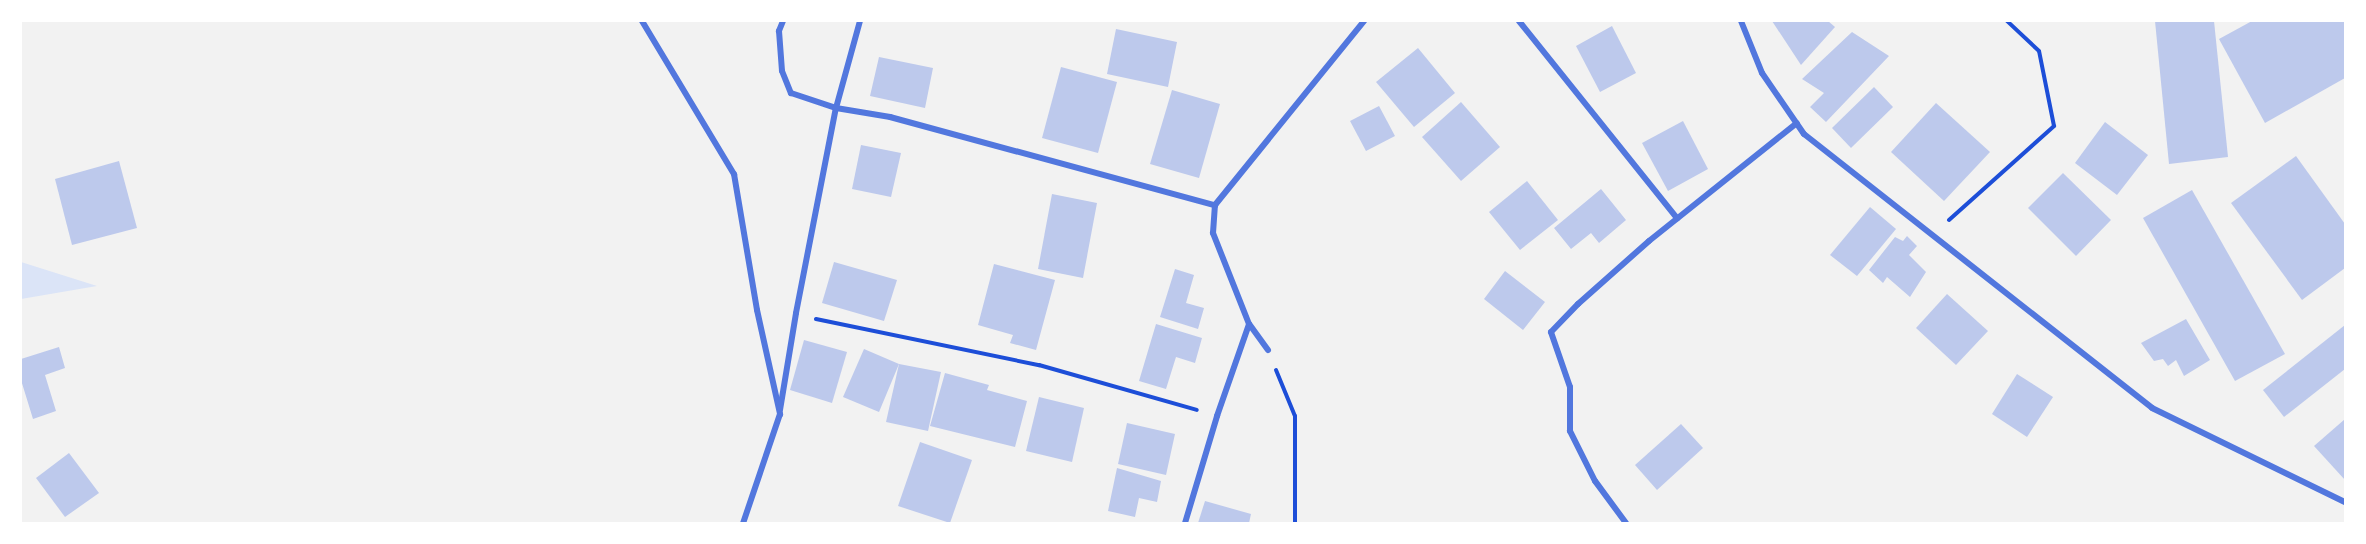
<!DOCTYPE html>
<html>
<head>
<meta charset="utf-8">
<style>
	body { margin:0 }
	#map { position:relative; width:2366px; height:544px; overflow:hidden; background:#f2f2f2; font-family:"Titillium Web",sans-serif }
	div>[style] { position:absolute }
	[style*='--x'] { left:calc(var(--x)*1px); top:calc(var(--y)*1px); width:calc(var(--w)*1px); rotate:calc(var(--a)*1deg) }
	.green>* { inset:0; background:#dbe4f7 }
	.building>* { inset:0; background:#bdc9ec }
	.path>* { height:4px; margin:-2px; padding:0 2px; transform-origin:2px; border-radius:2px; background:#1d4ed8 }
	.minor>* { height:6px; margin:-3px; padding:0 3px; transform-origin:3px; border-radius:3px; background:#5277de }
	span { translate:-50% -50%; white-space:nowrap; text-align:center; line-height:1.15; -webkit-text-stroke:6px #fff; paint-order:stroke }
	.frame { position:absolute; inset:0; border:22px solid #fff; pointer-events:none }
</style>
</head>
<body>
<div id="map">
	<div class="green">
		<div style="clip-path:polygon(21px 262px,97px 286px,21px 299px)"></div>
	</div>
	<div class="building">
		<div style="clip-path:polygon(1772px 21px,1828px 21px,1835px 27px,1801px 65px)"></div>
		<div style="clip-path:polygon(2155px 21px,2214px 21px,2228px 157px,2169px 164px)"></div>
		<div style="clip-path:polygon(2252px 21px,2345px 21px,2345px 78px,2265px 123px,2219px 39px)"></div>
		<div style="clip-path:polygon(1612px 26px,1636px 73px,1600px 92px,1576px 46px)"></div>
		<div style="clip-path:polygon(1116px 29px,1177px 42px,1168px 87px,1107px 74px)"></div>
		<div style="clip-path:polygon(1852px 32px,1889px 56px,1826px 122px,1810px 107px,1824px 93px,1802px 79px)"></div>
		<div style="clip-path:polygon(1418px 48px,1455px 93px,1414px 127px,1376px 82px)"></div>
		<div style="clip-path:polygon(879px 57px,933px 68px,925px 108px,870px 96px)"></div>
		<div style="clip-path:polygon(1061px 67px,1117px 82px,1098px 153px,1042px 138px)"></div>
		<div style="clip-path:polygon(1874px 87px,1893px 107px,1851px 148px,1832px 128px)"></div>
		<div style="clip-path:polygon(1172px 90px,1220px 104px,1199px 178px,1150px 164px)"></div>
		<div style="clip-path:polygon(1461px 102px,1500px 147px,1461px 181px,1422px 137px)"></div>
		<div style="clip-path:polygon(1936px 103px,1990px 152px,1944px 201px,1891px 152px)"></div>
		<div style="clip-path:polygon(1379px 106px,1395px 136px,1366px 151px,1350px 121px)"></div>
		<div style="clip-path:polygon(1683px 121px,1708px 169px,1668px 191px,1642px 143px)"></div>
		<div style="clip-path:polygon(2105px 122px,2148px 155px,2117px 195px,2075px 163px)"></div>
		<div style="clip-path:polygon(861px 145px,901px 153px,891px 197px,852px 189px)"></div>
		<div style="clip-path:polygon(2296px 156px,2345px 224px,2345px 268px,2302px 300px,2231px 203px)"></div>
		<div style="clip-path:polygon(119px 161px,137px 228px,72px 245px,55px 179px)"></div>
		<div style="clip-path:polygon(2063px 173px,2111px 220px,2076px 256px,2028px 208px)"></div>
		<div style="clip-path:polygon(1527px 181px,1558px 220px,1520px 250px,1489px 212px)"></div>
		<div style="clip-path:polygon(1601px 189px,1626px 220px,1599px 243px,1591px 233px,1571px 249px,1554px 228px)"></div>
		<div style="clip-path:polygon(2192px 190px,2285px 354px,2235px 381px,2143px 218px)"></div>
		<div style="clip-path:polygon(1052px 194px,1097px 203px,1083px 278px,1038px 269px)"></div>
		<div style="clip-path:polygon(1870px 207px,1896px 229px,1857px 276px,1830px 255px)"></div>
		<div style="clip-path:polygon(1907px 236px,1917px 246px,1909px 255px,1926px 272px,1910px 297px,1887px 277px,1883px 283px,1869px 270px,1895px 237px,1903px 241px)"></div>
		<div style="clip-path:polygon(834px 262px,897px 280px,884px 321px,822px 303px)"></div>
		<div style="clip-path:polygon(994px 264px,1055px 280px,1036px 350px,1010px 343px,1013px 335px,978px 325px)"></div>
		<div style="clip-path:polygon(1175px 269px,1194px 275px,1186px 303px,1204px 308px,1198px 329px,1160px 317px)"></div>
		<div style="clip-path:polygon(1505px 271px,1545px 302px,1523px 330px,1484px 299px)"></div>
		<div style="clip-path:polygon(1947px 294px,1988px 331px,1956px 365px,1916px 328px)"></div>
		<div style="clip-path:polygon(2186px 319px,2210px 360px,2184px 376px,2176px 360px,2168px 366px,2163px 359px,2154px 361px,2141px 343px)"></div>
		<div style="clip-path:polygon(1156px 324px,1202px 338px,1195px 363px,1176px 357px,1166px 389px,1139px 381px)"></div>
		<div style="clip-path:polygon(2345px 325px,2345px 369px,2284px 417px,2263px 390px)"></div>
		<div style="clip-path:polygon(804px 340px,847px 352px,832px 403px,790px 390px)"></div>
		<div style="clip-path:polygon(59px 347px,65px 368px,45px 375px,56px 411px,33px 419px,21px 380px,21px 359px)"></div>
		<div style="clip-path:polygon(864px 349px,899px 364px,879px 412px,843px 397px)"></div>
		<div style="clip-path:polygon(899px 364px,941px 372px,928px 431px,886px 422px)"></div>
		<div style="clip-path:polygon(945px 373px,989px 385px,987px 390px,1027px 401px,1015px 447px,930px 426px)"></div>
		<div style="clip-path:polygon(2017px 374px,2053px 397px,2027px 437px,1992px 414px)"></div>
		<div style="clip-path:polygon(1039px 397px,1084px 408px,1072px 462px,1026px 451px)"></div>
		<div style="clip-path:polygon(2345px 419px,2345px 480px,2314px 446px)"></div>
		<div style="clip-path:polygon(1127px 423px,1175px 434px,1166px 475px,1118px 464px)"></div>
		<div style="clip-path:polygon(1681px 424px,1703px 448px,1657px 490px,1635px 465px)"></div>
		<div style="clip-path:polygon(920px 442px,972px 460px,950px 523px,898px 506px)"></div>
		<div style="clip-path:polygon(69px 453px,99px 493px,65px 517px,36px 478px)"></div>
		<div style="clip-path:polygon(1117px 468px,1161px 481px,1157px 502px,1139px 498px,1135px 517px,1108px 511px)"></div>
		<div style="clip-path:polygon(1205px 501px,1251px 514px,1249px 523px,1198px 523px)"></div>
	</div>
	<div class="path">
		<div style="--x:1949;--y:220;--w:141;--a:-41.8"></div>
		<div style="--x:2054;--y:126;--w:76;--a:-101.3"></div>
		<div style="--x:2039;--y:51;--w:44;--a:-136.8"></div>
		<div style="--x:816;--y:319;--w:228;--a:11.7"></div>
		<div style="--x:1039;--y:365;--w:164;--a:15.9"></div>
		<div style="--x:1276;--y:370;--w:50;--a:67.6"></div>
		<div style="--x:1295;--y:416;--w:107;--a:90"></div>
	</div>
	<div class="minor">
		<div style="--x:642;--y:21;--w:179;--a:59"></div>
		<div style="--x:734;--y:174;--w:138;--a:80.4"></div>
		<div style="--x:757;--y:310;--w:107;--a:77.5"></div>
		<div style="--x:780;--y:414;--w:115;--a:108.7"></div>
		<div style="--x:783;--y:21;--w:11;--a:112"></div>
		<div style="--x:779;--y:31;--w:40;--a:85.7"></div>
		<div style="--x:782;--y:71;--w:24;--a:68"></div>
		<div style="--x:791;--y:93;--w:47;--a:18.4"></div>
		<div style="--x:836;--y:108;--w:55;--a:9.5"></div>
		<div style="--x:890;--y:117;--w:337;--a:15.2"></div>
		<div style="--x:1519;--y:21;--w:253;--a:51.3"></div>
		<div style="--x:1741;--y:21;--w:56;--a:68"></div>
		<div style="--x:1762;--y:73;--w:74;--a:55.5"></div>
		<div style="--x:1804;--y:134;--w:443;--a:38.2"></div>
		<div style="--x:2152;--y:408;--w:215;--a:26"></div>
		<div style="--x:1268;--y:350;--w:32;--a:-126"></div>
		<div style="--x:1249;--y:324;--w:98;--a:-111.6"></div>
		<div style="--x:1213;--y:233;--w:28;--a:-86"></div>
		<div style="--x:1215;--y:205;--w:237;--a:-51"></div>
		<div style="--x:780;--y:410;--w:98;--a:-80.6"></div>
		<div style="--x:796;--y:313;--w:209;--a:-79"></div>
		<div style="--x:836;--y:108;--w:90;--a:-74.6"></div>
		<div style="--x:1185;--y:523;--w:112;--a:-73.3"></div>
		<div style="--x:1217;--y:416;--w:97;--a:-70.8"></div>
		<div style="--x:1626;--y:523;--w:52;--a:-126.4"></div>
		<div style="--x:1595;--y:481;--w:56;--a:-116.6"></div>
		<div style="--x:1570;--y:431;--w:44;--a:-90"></div>
		<div style="--x:1570;--y:387;--w:58;--a:-109.1"></div>
		<div style="--x:1551;--y:332;--w:39;--a:-46"></div>
		<div style="--x:1578;--y:304;--w:95;--a:-41.6"></div>
		<div style="--x:1649;--y:241;--w:189;--a:-38.6"></div>
	</div>
	<div class="frame"></div>
</div>
</body>
</html>
